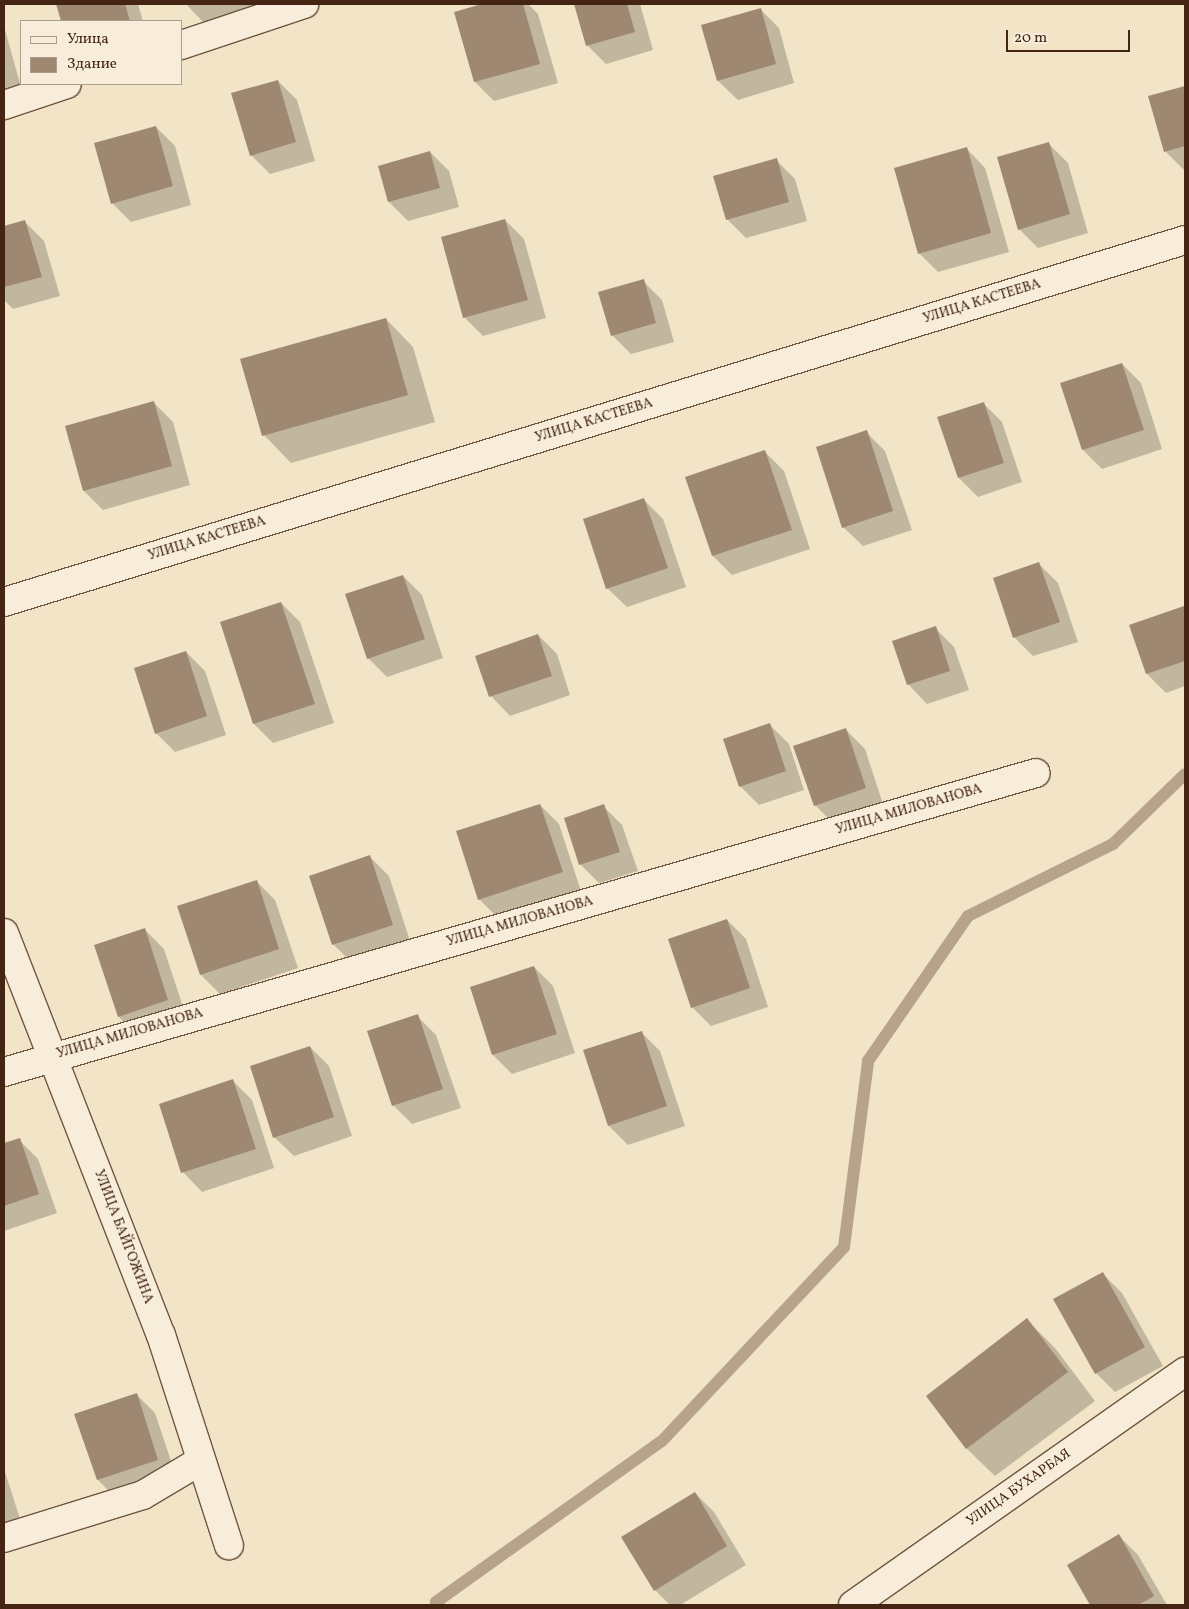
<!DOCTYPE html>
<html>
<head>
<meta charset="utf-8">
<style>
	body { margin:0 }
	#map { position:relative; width:1189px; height:1609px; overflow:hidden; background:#f2e4c6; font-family:Vollkorn,serif }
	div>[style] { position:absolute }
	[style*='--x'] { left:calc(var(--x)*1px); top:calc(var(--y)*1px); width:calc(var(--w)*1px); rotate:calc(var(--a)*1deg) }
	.shadow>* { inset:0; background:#0003 }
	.stream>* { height:12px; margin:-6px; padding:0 6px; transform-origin:6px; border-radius:6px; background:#b7a389 }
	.building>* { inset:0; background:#9e8871 }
	.roads { filter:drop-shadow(1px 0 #705540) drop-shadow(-1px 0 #705540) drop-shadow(0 1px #705540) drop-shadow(0 -1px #705540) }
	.minor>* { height:28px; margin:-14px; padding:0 14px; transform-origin:14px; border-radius:14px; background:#f7edda }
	span { translate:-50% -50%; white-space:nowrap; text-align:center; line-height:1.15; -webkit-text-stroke:5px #f7edda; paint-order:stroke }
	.street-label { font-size:14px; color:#442514 }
	.frame { position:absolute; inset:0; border:5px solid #442514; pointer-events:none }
	.legend { position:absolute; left:20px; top:20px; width:162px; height:65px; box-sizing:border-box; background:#f7edda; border:1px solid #af9d8b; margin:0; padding:6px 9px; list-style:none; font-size:15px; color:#442514 }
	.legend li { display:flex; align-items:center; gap:10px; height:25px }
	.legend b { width:25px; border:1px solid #af9d8b }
	.scale { position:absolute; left:1006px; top:30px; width:124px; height:22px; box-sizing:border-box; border:2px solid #442514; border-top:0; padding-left:6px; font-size:15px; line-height:18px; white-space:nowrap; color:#442514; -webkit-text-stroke:4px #f7edda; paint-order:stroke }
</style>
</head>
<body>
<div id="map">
	<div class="shadow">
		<div style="clip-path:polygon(58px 4px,138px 4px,143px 21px,62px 21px)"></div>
		<div style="clip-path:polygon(186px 4px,253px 4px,255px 8px,204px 23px)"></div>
		<div style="clip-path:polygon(487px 4px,528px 4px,538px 14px,558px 83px,494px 101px,475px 82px,456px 13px)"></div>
		<div style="clip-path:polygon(575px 4px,640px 4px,653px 50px,606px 64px,587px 45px)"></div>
		<div style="clip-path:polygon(760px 9px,779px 28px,794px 83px,738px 100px,718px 81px)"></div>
		<div style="clip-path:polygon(4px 26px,24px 98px,4px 104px)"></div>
		<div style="clip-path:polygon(278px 81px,297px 100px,315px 161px,270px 174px,251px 155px)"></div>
		<div style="clip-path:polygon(1185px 87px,1185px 170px,1184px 170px,1165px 151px,1150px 97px)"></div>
		<div style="clip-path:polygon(156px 127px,175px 146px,191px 205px,131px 222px,112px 203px)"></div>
		<div style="clip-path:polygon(1049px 144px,1068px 163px,1088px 233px,1038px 248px,1019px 229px)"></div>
		<div style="clip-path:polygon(966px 148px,985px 168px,1009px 252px,938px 272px,919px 253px)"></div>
		<div style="clip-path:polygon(430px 152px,449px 171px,459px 207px,408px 221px,389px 202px,380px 167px)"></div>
		<div style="clip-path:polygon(776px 160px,795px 179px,807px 221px,746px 238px,727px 219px)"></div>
		<div style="clip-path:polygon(505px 220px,524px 239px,546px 318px,483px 336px,464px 317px)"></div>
		<div style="clip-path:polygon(25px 222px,44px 241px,60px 296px,13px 309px,4px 300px,4px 228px)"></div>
		<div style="clip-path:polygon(643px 281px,662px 300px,674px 342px,631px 354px,612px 335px)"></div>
		<div style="clip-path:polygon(386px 319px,413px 347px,435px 422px,291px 463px,264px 435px)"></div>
		<div style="clip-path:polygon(1122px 364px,1141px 383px,1162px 449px,1102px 469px,1083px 450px,1061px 384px)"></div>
		<div style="clip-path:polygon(154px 403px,173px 422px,190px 485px,103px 510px,84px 491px,67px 427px)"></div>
		<div style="clip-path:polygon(983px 403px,1002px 422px,1022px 482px,978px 497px,959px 478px)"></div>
		<div style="clip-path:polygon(866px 432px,885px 451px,912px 530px,863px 546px,843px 527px)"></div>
		<div style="clip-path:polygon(765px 452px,784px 471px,810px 549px,732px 575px,713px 556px,687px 477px)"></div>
		<div style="clip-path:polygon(644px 500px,663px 519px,686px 587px,627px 607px,607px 588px)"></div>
		<div style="clip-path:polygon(1039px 564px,1058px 583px,1078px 642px,1033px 656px,1014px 637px)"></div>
		<div style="clip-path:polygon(403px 576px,422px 595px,443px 658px,387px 677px,368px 658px)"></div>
		<div style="clip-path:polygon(281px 603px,300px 622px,334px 723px,273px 743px,254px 724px,221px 623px)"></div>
		<div style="clip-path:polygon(1184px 607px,1185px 686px,1166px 693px,1147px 674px,1131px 625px)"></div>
		<div style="clip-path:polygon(935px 628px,954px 647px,969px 690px,927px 704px,908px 684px)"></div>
		<div style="clip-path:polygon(538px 635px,557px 654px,570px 695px,510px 716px,491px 696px,477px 657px)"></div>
		<div style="clip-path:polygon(186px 652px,205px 671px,226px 735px,175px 752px,156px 733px)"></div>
		<div style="clip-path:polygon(770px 725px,789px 744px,804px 790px,759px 805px,740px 786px)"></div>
		<div style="clip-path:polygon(846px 730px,865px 749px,884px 807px,834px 824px,815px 805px)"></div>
		<div style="clip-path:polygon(540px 805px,559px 824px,581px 891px,498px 918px,479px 899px)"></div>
		<div style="clip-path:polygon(603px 806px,622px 825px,638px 871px,599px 883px,580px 864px)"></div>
		<div style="clip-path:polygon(370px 857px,389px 876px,411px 944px,352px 963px,333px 944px)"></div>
		<div style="clip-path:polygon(256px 881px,275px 900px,298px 968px,220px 994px,201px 975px,179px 907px)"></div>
		<div style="clip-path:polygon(727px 920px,746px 939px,768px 1007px,711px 1026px,692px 1007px)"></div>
		<div style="clip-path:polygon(145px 930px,164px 949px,187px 1019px,138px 1036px,119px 1017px)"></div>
		<div style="clip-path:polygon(534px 967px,553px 986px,575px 1053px,512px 1074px,493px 1055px)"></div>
		<div style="clip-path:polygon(417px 1016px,436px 1035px,461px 1108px,412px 1124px,393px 1105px)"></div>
		<div style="clip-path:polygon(641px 1032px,660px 1051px,685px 1126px,628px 1145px,609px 1126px)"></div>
		<div style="clip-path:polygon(310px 1047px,329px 1066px,352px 1136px,294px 1156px,274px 1137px)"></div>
		<div style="clip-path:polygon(232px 1080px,252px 1100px,274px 1168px,202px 1192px,183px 1172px)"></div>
		<div style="clip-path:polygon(19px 1140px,38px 1159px,57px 1213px,4px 1231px,4px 1145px)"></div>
		<div style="clip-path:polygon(1103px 1274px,1122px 1293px,1163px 1366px,1115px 1392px,1096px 1373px)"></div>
		<div style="clip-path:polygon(1027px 1320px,1055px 1348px,1095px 1401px,995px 1476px,967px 1449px,928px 1396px)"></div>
		<div style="clip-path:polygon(136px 1394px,155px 1413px,177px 1479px,117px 1499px,98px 1480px,76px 1415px)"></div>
		<div style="clip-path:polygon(4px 1469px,22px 1525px,4px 1531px)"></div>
		<div style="clip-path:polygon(695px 1493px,714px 1512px,746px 1565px,680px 1605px,670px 1605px,655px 1590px)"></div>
		<div style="clip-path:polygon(1119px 1536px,1138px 1555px,1167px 1605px,1091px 1605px,1068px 1566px)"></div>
	</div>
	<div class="stream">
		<div style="--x:436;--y:1605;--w:3;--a:-90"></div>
		<div style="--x:436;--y:1602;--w:277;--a:-35.5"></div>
		<div style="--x:662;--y:1441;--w:266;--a:-46.8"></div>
		<div style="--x:844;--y:1247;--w:188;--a:-82.6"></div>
		<div style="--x:868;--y:1061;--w:176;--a:-55.4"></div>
		<div style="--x:968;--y:916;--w:162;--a:-26.4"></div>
		<div style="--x:1113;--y:844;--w:100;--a:-44.2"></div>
	</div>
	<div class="building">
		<div style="clip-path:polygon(56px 4px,125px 4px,130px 21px,61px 21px)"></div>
		<div style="clip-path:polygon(482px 4px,523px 4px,540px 64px,474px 82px,454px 12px)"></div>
		<div style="clip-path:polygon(574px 4px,627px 4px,635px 32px,586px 46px)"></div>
		<div style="clip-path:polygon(761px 8px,776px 64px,717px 81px,701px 25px)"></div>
		<div style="clip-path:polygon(278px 80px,296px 142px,250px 156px,231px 93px)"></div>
		<div style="clip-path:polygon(1185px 86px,1185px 146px,1164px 152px,1148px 96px)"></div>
		<div style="clip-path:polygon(156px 126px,173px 186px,111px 204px,94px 143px)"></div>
		<div style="clip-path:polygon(1049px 142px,1070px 214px,1018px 230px,997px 157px)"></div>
		<div style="clip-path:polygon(967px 147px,991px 233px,918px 254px,894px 168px)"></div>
		<div style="clip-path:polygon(430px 151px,440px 188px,388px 202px,378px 166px)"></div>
		<div style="clip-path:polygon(777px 158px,789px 202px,726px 220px,713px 176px)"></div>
		<div style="clip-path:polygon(505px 219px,528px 300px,463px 318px,441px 237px)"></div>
		<div style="clip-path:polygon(25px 220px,42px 277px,4px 287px,4px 226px)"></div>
		<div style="clip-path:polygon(644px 279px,656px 323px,611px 336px,598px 292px)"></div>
		<div style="clip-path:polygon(386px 318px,408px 395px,262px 436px,240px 359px)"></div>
		<div style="clip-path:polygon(1122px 363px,1144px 430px,1082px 450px,1060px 383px)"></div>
		<div style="clip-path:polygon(154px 401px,172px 466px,83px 491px,65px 426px)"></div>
		<div style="clip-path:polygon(984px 402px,1004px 463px,958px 478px,937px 417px)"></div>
		<div style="clip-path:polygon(867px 430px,893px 511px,842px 528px,816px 447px)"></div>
		<div style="clip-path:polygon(765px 450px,792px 530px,712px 556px,685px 477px)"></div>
		<div style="clip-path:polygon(644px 498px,668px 568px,606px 589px,583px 519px)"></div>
		<div style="clip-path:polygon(1039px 562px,1060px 622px,1013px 638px,993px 578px)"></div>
		<div style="clip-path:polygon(403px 575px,425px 639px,367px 659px,345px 594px)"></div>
		<div style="clip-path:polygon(281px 602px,315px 704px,253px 724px,220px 622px)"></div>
		<div style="clip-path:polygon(1184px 606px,1185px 661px,1146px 674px,1129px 625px)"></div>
		<div style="clip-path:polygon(936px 626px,950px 671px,907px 685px,892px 641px)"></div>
		<div style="clip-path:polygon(538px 634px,552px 676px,489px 697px,475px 656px)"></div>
		<div style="clip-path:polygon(186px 651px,207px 716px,155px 734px,134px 668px)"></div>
		<div style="clip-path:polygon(770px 723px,786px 771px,739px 787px,723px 739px)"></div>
		<div style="clip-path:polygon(846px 728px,866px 788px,814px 806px,793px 746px)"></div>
		<div style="clip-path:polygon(540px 804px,563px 872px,478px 900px,456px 831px)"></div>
		<div style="clip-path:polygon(604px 804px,620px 852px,579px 865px,564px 818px)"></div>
		<div style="clip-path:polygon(370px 855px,393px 925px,332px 945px,309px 876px)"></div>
		<div style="clip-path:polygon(257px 880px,279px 949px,200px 975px,177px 906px)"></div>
		<div style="clip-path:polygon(727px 919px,750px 988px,691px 1008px,668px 939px)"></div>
		<div style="clip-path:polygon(145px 928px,168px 1000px,118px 1017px,94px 945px)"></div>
		<div style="clip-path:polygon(534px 966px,557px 1034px,492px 1055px,470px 987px)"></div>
		<div style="clip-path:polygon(418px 1014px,443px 1089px,392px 1106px,367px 1031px)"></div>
		<div style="clip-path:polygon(642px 1031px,667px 1106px,608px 1126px,583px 1050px)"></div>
		<div style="clip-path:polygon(310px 1046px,334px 1117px,273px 1138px,250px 1066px)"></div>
		<div style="clip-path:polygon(233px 1079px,256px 1149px,181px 1173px,159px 1104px)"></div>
		<div style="clip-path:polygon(20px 1138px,39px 1194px,4px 1206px,4px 1143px)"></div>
		<div style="clip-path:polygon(1103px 1272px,1145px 1347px,1095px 1374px,1053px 1299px)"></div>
		<div style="clip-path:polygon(1027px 1318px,1068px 1372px,966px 1449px,926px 1396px)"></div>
		<div style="clip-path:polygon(137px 1393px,158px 1460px,97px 1480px,74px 1414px)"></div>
		<div style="clip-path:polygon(695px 1492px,727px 1546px,654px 1591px,621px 1537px)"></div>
		<div style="clip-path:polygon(1119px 1534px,1154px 1596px,1138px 1605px,1090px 1605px,1067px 1565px)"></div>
	</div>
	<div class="roads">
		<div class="minor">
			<div style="--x:181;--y:45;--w:130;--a:-18.4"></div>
			<div style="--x:4;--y:105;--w:66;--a:-18.4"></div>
			<div style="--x:4;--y:602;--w:1235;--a:-17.04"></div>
			<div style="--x:4;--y:933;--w:432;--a:68.7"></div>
			<div style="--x:161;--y:1335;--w:221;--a:72.1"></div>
			<div style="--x:4;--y:1072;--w:1074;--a:-16.16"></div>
			<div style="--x:4;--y:1538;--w:145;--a:-17.2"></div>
			<div style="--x:143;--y:1495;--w:66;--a:-30.8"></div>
			<div style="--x:853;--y:1605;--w:406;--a:-35.1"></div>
		</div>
	</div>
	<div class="street-label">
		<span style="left:982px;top:302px;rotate:-17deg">УЛИЦА КАСТЕЕВА</span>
		<span style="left:594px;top:421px;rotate:-17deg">УЛИЦА КАСТЕЕВА</span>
		<span style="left:207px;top:539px;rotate:-17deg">УЛИЦА КАСТЕЕВА</span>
		<span style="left:909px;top:810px;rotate:-16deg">УЛИЦА МИЛОВАНОВА</span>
		<span style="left:520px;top:922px;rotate:-16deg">УЛИЦА МИЛОВАНОВА</span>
		<span style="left:130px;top:1034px;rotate:-16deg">УЛИЦА МИЛОВАНОВА</span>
		<span style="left:123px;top:1237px;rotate:69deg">УЛИЦА БАЙГОЖИНА</span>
		<span style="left:1019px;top:1488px;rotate:-35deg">УЛИЦА БУХАРБАЯ</span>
	</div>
	<div class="frame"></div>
	<ul class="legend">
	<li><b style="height:6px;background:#f7edda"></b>Улица</li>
	<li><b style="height:14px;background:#9e8871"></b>Здание</li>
	</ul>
	<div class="scale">20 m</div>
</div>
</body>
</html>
